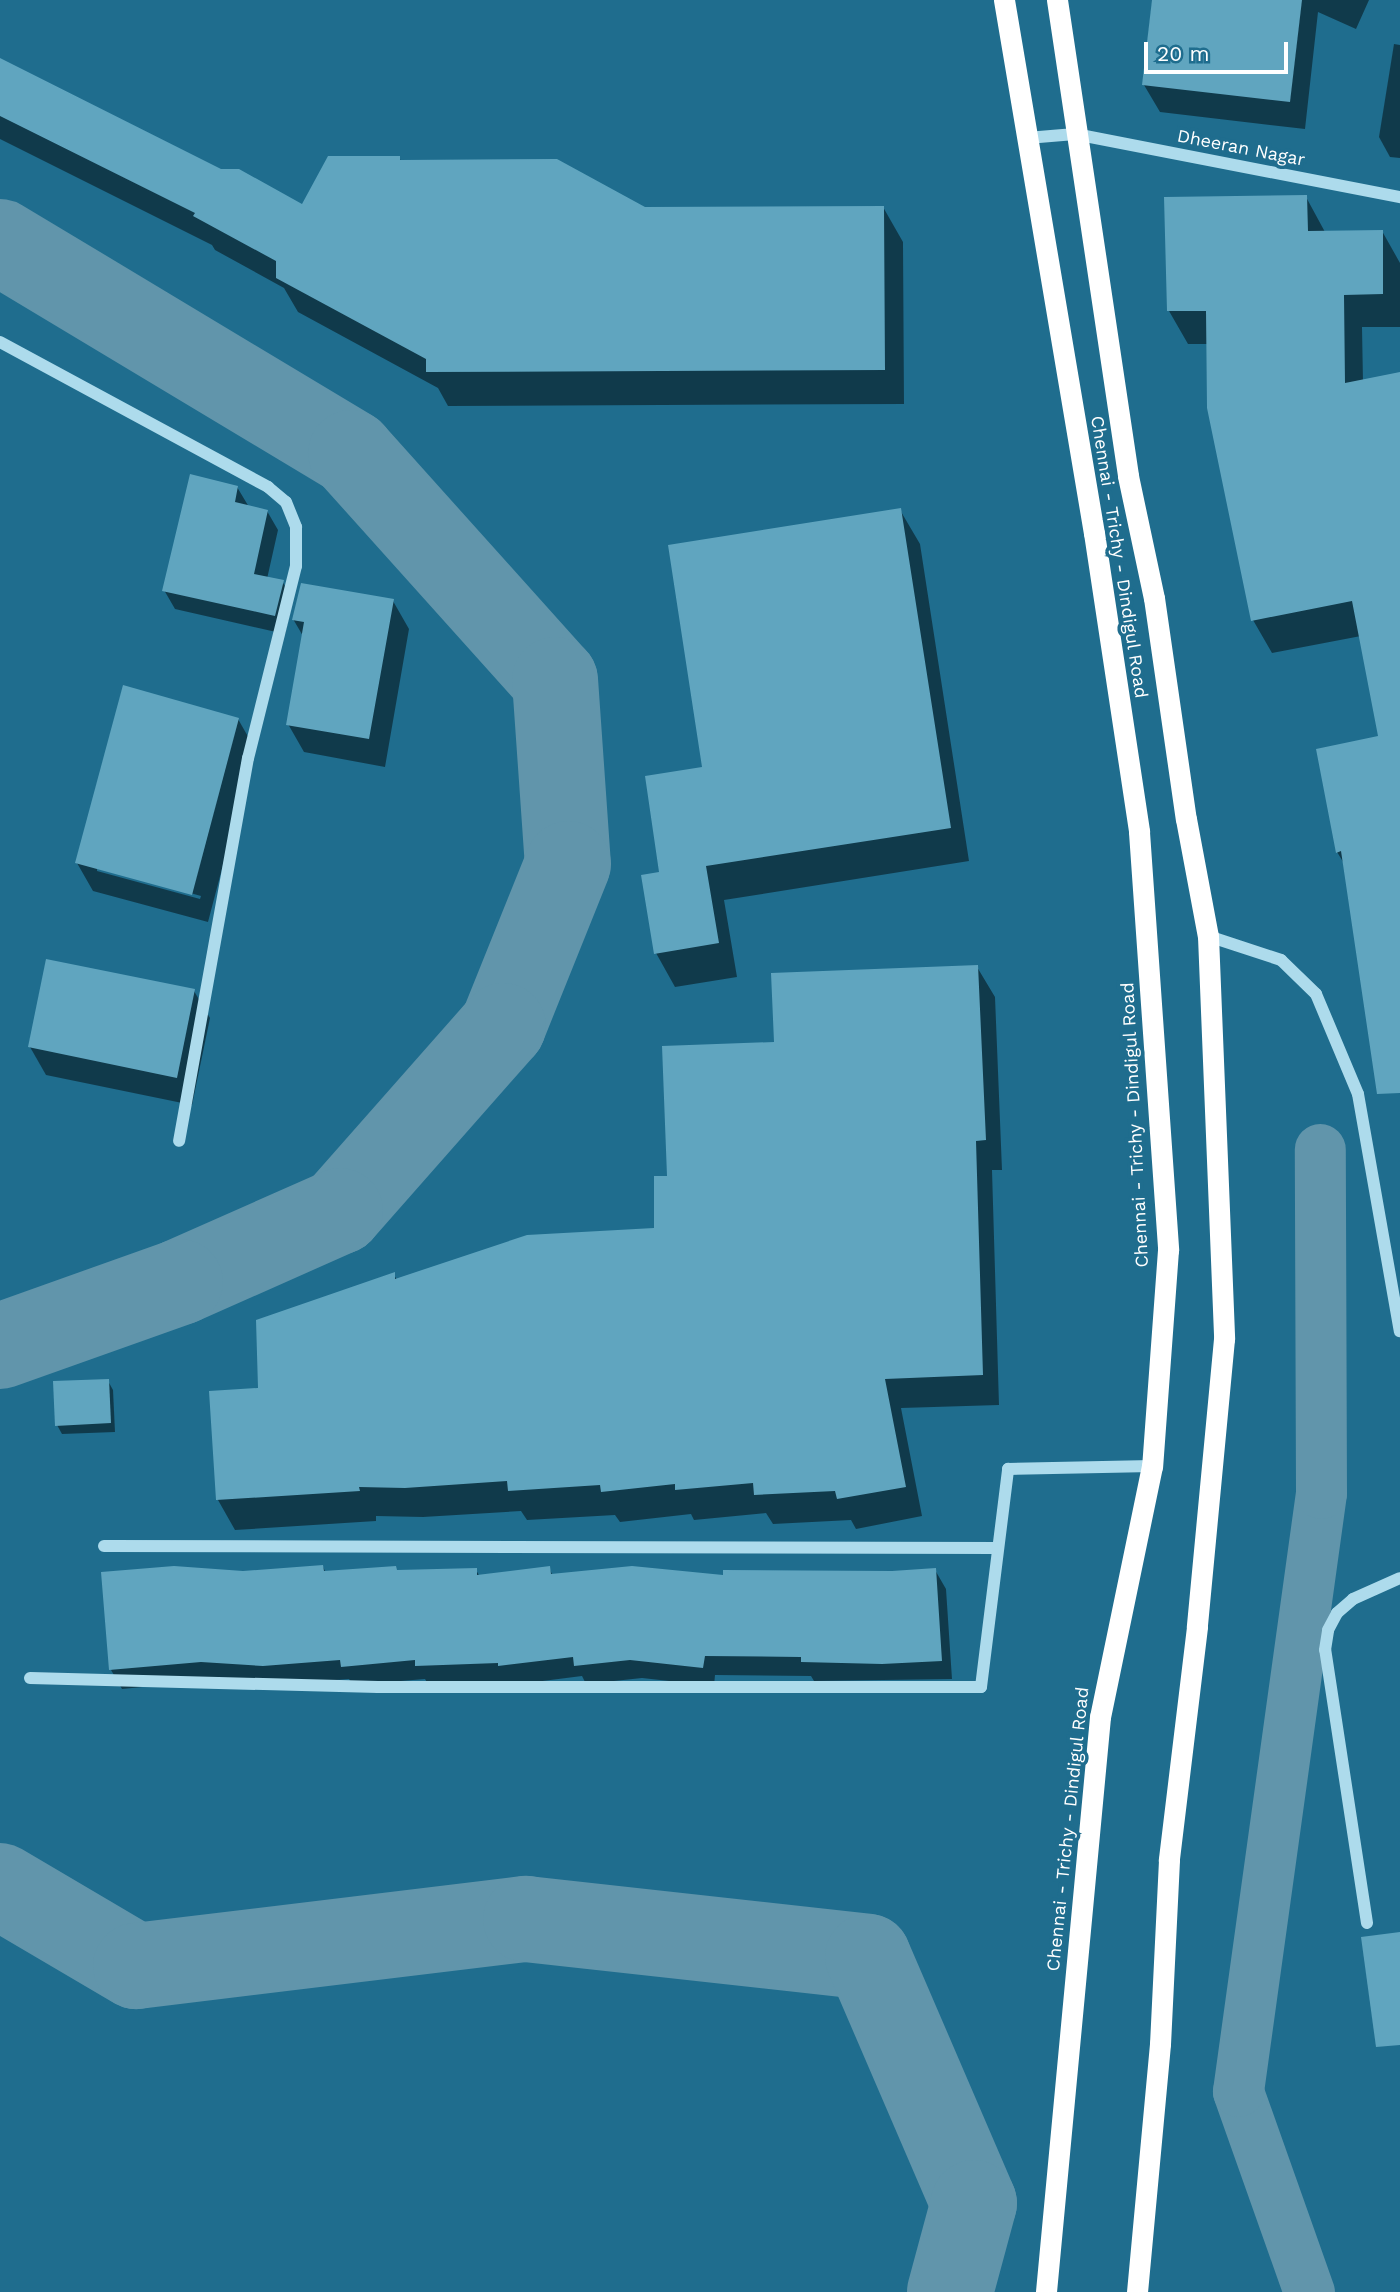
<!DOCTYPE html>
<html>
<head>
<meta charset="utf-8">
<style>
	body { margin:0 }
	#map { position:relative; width:1400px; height:2292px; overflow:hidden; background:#1f6d8e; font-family:"Work Sans",sans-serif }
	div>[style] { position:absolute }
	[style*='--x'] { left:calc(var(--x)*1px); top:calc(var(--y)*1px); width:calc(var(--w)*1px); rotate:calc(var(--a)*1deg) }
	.shadow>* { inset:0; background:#0007 }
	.canal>* { height:51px; margin:-25.5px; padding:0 25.5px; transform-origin:25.5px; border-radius:25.5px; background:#6195ab }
	.river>* { height:86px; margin:-43px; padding:0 43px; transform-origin:43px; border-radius:43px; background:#6195ab }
	.building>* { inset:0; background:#60a5bf }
	.minor>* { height:12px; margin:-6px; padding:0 6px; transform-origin:6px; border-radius:6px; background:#addbec }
	.highway>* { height:21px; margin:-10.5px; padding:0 10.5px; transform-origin:10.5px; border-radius:10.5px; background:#fff }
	span { translate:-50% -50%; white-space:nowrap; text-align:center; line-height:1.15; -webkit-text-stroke:7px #1f6d8e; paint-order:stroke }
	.street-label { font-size:18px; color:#fff }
	.scale { position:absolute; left:1144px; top:42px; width:144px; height:32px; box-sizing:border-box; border:4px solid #fff; border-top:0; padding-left:9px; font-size:21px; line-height:24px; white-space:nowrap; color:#fff; -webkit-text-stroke:5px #1f6d8e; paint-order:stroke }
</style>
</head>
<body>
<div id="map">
	<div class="shadow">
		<div style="clip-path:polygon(1154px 0,1369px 0,1356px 29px,1318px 12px,1305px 129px,1160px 112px,1144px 85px)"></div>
		<div style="clip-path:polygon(1394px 44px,1400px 45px,1400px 158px,1390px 157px,1379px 137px)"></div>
		<div style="clip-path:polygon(0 60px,220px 171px,303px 206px,399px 158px,402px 162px,645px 209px,883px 207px,903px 242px,904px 404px,448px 406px,438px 388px,298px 312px,284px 288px,215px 250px,212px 245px,0 139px)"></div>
		<div style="clip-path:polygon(1306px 197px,1325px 232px,1382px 231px,1400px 263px,1400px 327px,1362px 327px,1363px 382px,1400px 376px,1400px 1056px,1345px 865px,1337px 852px,1380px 738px,1361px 636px,1272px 653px,1253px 620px,1208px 344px,1188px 344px,1169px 311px)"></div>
		<div style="clip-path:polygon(237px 487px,249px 507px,267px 511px,278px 530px,267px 579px,282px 581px,293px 600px,285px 634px,175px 609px,164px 590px)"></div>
		<div style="clip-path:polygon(900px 510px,920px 544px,969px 861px,724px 900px,737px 977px,675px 987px,656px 953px,661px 873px,704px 769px)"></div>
		<div style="clip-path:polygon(393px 601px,409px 629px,385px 767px,304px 752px,288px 724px,303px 636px,293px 619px)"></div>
		<div style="clip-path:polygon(evenodd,238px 719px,254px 747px,208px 922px,93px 891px,77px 863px,238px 719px,97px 867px,201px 896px,200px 899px,97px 871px,97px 867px)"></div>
		<div style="clip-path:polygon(977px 967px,995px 997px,1002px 1170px,992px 1170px,999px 1405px,901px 1408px,922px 1516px,856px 1529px,851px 1520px,773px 1524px,766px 1513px,694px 1520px,691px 1514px,620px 1522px,615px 1515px,527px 1520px,521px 1511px,423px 1517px,376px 1516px,376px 1521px,235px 1530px,218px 1500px,260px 1390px,394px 1275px,397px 1280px,655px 1230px,669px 1178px,776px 1044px)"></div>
		<div style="clip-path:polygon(194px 991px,210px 1018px,192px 1105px,46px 1075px,30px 1047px)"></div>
		<div style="clip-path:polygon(108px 1381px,113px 1390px,115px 1432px,62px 1434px,57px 1425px)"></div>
		<div style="clip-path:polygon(323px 1567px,326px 1573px,476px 1570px,480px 1577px,549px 1568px,553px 1576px,725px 1577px,935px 1570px,946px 1589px,952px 1679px,814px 1681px,811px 1676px,715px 1675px,714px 1686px,642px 1678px,586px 1684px,582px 1676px,511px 1685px,428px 1684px,425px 1679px,353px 1685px,349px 1679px,275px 1685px,213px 1680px,122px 1689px,111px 1670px,243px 1572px)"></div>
	</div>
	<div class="canal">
		<div style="--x:1309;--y:2292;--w:213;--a:-109.5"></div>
		<div style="--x:1238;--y:2091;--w:604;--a:-82.1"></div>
		<div style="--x:1321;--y:1493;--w:344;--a:-90.2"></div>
	</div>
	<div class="river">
		<div style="--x:0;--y:242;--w:410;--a:31"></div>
		<div style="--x:351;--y:453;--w:305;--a:48.1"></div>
		<div style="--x:555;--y:680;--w:184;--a:86"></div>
		<div style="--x:568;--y:864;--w:175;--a:111.9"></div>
		<div style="--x:503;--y:1026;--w:247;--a:131.4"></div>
		<div style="--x:340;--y:1211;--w:175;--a:156.1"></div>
		<div style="--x:180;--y:1282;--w:191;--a:160.4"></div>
		<div style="--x:0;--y:1886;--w:158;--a:30.5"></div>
		<div style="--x:136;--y:1966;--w:393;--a:-6.9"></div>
		<div style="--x:526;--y:1919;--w:344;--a:6.3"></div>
		<div style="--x:868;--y:1957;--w:268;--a:66.7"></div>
		<div style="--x:974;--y:2203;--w:92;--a:105.1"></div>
	</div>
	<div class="building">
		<div style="clip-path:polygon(1152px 0,1302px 0,1290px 102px,1142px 85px)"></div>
		<div style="clip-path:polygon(0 58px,221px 169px,239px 169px,302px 204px,328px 156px,400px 156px,400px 160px,557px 159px,645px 207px,884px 206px,885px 370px,426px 372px,426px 359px,276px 278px,276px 261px,193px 216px,195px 213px,0 116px)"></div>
		<div style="clip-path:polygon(1307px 195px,1308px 231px,1383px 230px,1383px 294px,1344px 295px,1345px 383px,1400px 372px,1400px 1093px,1377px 1094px,1341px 851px,1336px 853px,1316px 749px,1378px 736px,1352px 601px,1251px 621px,1207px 408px,1206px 311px,1167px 311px,1164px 197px)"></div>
		<div style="clip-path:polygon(190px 474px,238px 486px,235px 502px,268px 510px,254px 574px,284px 580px,275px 616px,162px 591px)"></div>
		<div style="clip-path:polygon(901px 508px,951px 828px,706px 866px,719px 943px,654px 954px,641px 875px,659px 872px,645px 776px,702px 767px,668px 545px)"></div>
		<div style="clip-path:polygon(301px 583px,394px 599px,369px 739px,286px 725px,304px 622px,292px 620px)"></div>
		<div style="clip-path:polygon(123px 685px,239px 718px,192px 895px,75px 863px)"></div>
		<div style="clip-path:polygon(46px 959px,195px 989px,177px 1078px,28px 1047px)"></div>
		<div style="clip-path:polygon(978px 965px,986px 1140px,976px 1141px,983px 1375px,885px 1379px,906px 1487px,837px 1499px,835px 1491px,754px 1495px,753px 1483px,675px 1490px,675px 1484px,601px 1492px,600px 1485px,508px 1491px,507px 1481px,405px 1488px,359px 1487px,360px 1491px,216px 1500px,209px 1391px,258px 1388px,256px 1320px,395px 1272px,395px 1279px,527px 1235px,654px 1228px,654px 1176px,667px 1176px,662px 1046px,774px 1042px,771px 973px)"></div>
		<div style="clip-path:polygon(109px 1379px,111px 1423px,55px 1426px,53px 1381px)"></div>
		<div style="clip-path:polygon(323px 1565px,324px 1571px,396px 1566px,397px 1570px,477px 1568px,477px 1575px,550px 1566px,551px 1574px,632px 1566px,723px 1575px,723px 1570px,892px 1571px,936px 1568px,942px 1661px,882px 1664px,801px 1662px,801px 1657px,705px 1656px,703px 1668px,630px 1660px,574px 1666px,573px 1657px,498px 1666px,498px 1663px,415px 1666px,415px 1660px,341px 1667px,340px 1660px,263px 1666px,201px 1662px,109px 1670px,101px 1572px,174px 1566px,243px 1571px)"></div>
		<div style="clip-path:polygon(1400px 1932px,1400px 2045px,1376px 2047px,1361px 1937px)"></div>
	</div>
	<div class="minor">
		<div style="--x:1027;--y:138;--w:48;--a:-4.8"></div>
		<div style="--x:1075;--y:134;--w:331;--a:11"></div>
		<div style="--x:0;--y:342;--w:305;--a:28.4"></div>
		<div style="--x:268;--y:487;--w:23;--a:40"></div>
		<div style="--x:286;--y:502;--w:27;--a:68"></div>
		<div style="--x:296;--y:527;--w:39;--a:90"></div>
		<div style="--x:296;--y:566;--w:198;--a:104"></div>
		<div style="--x:248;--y:758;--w:389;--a:100.2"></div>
		<div style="--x:1208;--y:936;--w:77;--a:18.2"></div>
		<div style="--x:1281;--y:960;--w:49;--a:44.2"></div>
		<div style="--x:1316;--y:994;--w:108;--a:67.2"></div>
		<div style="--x:1358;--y:1094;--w:241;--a:80"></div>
		<div style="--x:104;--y:1546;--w:894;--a:0.13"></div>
		<div style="--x:30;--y:1678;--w:348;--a:1.5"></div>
		<div style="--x:378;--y:1687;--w:603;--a:0"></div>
		<div style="--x:981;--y:1687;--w:220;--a:-82.9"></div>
		<div style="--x:1008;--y:1469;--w:144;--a:-1.2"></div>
		<div style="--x:1367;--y:1923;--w:276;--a:-98.7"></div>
		<div style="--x:1325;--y:1650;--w:20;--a:-81"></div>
		<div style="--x:1328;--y:1630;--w:19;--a:-62"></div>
		<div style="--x:1337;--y:1613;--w:21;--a:-41"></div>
		<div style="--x:1353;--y:1599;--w:51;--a:-24.1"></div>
	</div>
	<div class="highway">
		<div style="--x:1004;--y:0;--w:541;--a:80.42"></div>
		<div style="--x:1094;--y:533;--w:302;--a:81.4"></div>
		<div style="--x:1139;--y:832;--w:419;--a:86"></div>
		<div style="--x:1168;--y:1250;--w:217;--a:94.2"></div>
		<div style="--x:1152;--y:1466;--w:256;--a:101.7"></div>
		<div style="--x:1100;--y:1717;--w:578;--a:95.37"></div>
		<div style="--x:1057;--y:0;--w:481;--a:81.5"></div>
		<div style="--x:1128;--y:476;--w:125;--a:78"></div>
		<div style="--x:1154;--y:598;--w:223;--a:81.8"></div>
		<div style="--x:1186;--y:819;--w:119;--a:79.4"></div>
		<div style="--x:1208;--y:936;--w:403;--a:87.7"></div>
		<div style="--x:1224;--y:1339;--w:289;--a:95.4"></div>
		<div style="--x:1197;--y:1627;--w:235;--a:96.9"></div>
		<div style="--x:1169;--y:1860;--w:184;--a:92.8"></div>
		<div style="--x:1160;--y:2044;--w:249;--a:95.3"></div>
	</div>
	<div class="street-label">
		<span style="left:1241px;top:148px;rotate:11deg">Dheeran Nagar</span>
		<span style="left:1119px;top:557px;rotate:81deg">Chennai - Trichy - Dindigul Road</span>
		<span style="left:1135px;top:1125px;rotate:-93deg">Chennai - Trichy - Dindigul Road</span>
		<span style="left:1068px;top:1829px;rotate:-84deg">Chennai - Trichy - Dindigul Road</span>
	</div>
	<div class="scale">20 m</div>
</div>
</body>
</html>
